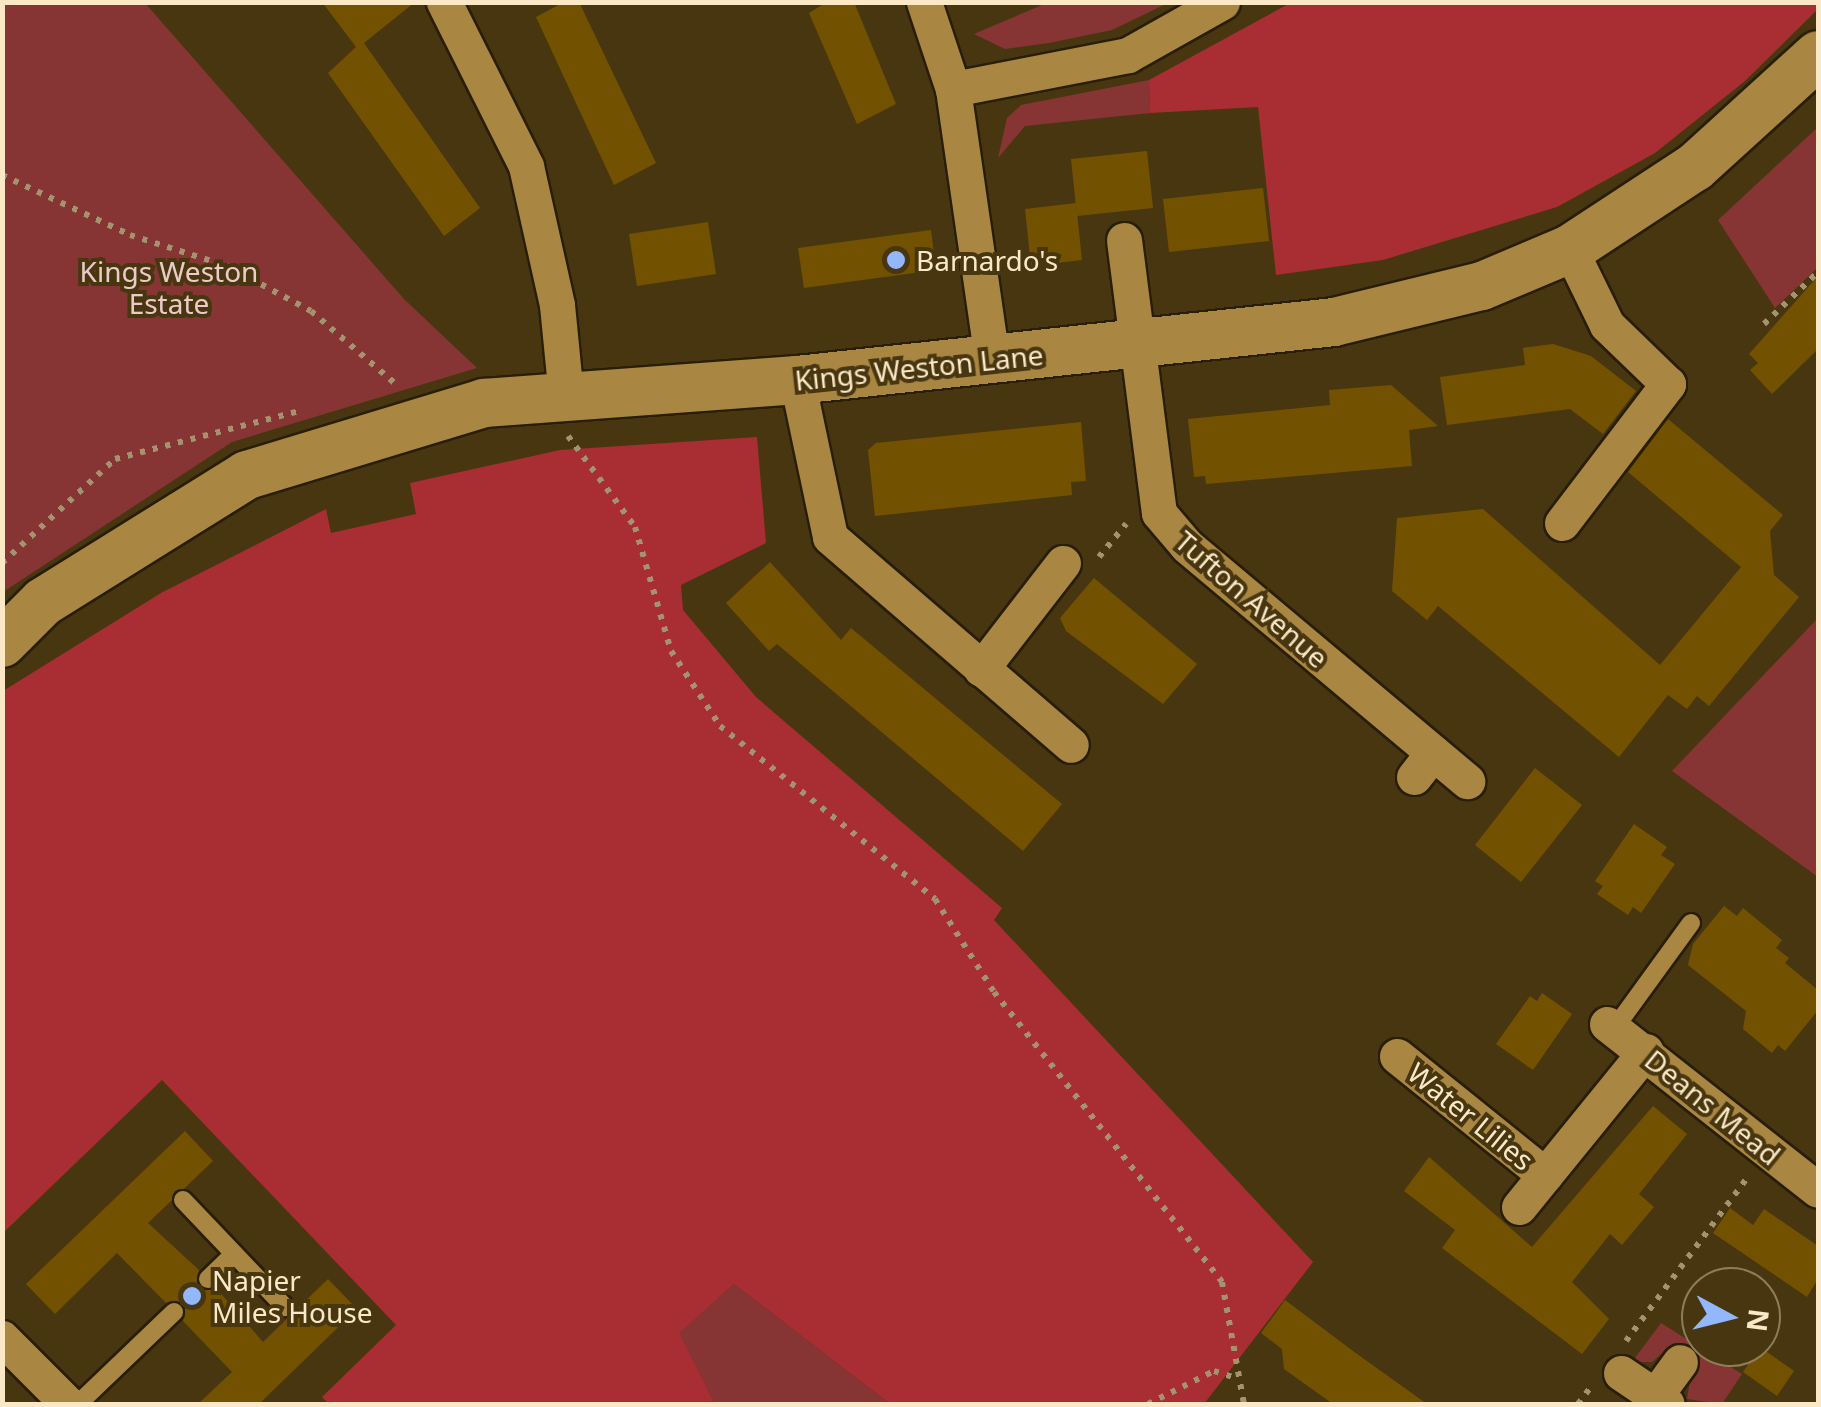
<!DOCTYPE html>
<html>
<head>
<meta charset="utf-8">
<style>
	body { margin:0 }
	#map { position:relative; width:1821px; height:1407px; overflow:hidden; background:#483611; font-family:"Noto Sans",sans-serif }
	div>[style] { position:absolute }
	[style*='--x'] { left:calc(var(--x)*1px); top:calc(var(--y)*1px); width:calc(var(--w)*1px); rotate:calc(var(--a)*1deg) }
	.green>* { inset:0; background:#863534 }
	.forest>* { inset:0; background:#a82e33 }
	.building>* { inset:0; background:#725200 }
	.path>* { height:6px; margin-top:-3px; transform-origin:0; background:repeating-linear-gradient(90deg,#a5936f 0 5px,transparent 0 13px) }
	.roads { filter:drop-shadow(2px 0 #291e08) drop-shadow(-2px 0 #291e08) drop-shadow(0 2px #291e08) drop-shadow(0 -2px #291e08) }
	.lane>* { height:18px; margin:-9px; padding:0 9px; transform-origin:9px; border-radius:9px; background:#a98742 }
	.street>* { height:35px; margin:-17.5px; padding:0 17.5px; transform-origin:17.5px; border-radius:17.5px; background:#a98742 }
	.secondary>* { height:48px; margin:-24px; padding:0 24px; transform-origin:24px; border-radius:24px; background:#a98742 }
	.dots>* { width:28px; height:28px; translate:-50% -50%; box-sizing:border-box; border:5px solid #483611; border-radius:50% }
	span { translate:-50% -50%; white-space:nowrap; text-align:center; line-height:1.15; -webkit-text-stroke:8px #483611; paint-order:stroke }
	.poi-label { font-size:28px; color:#fae8c6 }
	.left { translate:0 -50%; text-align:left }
	.park-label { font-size:28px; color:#ebcac8 }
	.street-label { font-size:28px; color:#fae8c6 }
	.frame { position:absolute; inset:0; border:5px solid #fae8c6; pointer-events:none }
	.north { position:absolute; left:1681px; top:1267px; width:100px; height:100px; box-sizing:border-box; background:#483611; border:2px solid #8f7d59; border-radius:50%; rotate:97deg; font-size:28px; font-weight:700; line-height:40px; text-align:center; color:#fae8c6 }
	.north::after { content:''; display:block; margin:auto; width:35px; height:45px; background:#93b7fd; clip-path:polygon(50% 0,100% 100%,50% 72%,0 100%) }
</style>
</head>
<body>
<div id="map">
	<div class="green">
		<div style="clip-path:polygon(3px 2px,145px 3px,404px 299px,477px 368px,232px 442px,3px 592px)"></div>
		<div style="clip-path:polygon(1049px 2px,1168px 2px,1168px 3px,1112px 30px,1049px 43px,1005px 49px,974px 34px)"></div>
		<div style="clip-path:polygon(1149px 80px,1150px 113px,1025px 126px,998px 158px,1007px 118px,1021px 105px)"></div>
		<div style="clip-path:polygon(1818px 127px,1818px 267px,1775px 308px,1718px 220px)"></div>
		<div style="clip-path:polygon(1818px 618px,1818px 877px,1672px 771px)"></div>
		<div style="clip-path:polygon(734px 1284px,890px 1404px,715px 1404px,678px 1333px)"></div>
		<div style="clip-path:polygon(1661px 1323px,1742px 1374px,1722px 1404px,1687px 1399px,1694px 1356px,1674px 1343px,1652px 1362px,1632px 1362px)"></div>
	</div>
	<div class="forest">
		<div style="clip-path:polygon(1292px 2px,1818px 2px,1818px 9px,1745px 81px,1655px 153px,1557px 207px,1383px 260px,1276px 275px,1258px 107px,1150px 113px,1149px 80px)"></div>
		<div style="clip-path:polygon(757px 437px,766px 543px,681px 585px,683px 610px,756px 697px,1002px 908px,994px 920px,1313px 1262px,1204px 1404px,890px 1404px,734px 1284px,679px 1333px,715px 1404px,329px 1404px,322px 1397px,396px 1325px,162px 1080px,3px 1233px,3px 691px,161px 593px,326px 509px,331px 533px,416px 514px,410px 483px,560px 450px)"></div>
	</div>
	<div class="building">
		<div style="clip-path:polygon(322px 2px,415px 2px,364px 43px,480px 208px,444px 236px,328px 73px,356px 47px)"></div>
		<div style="clip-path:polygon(564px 2px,579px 2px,656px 163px,614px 185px,536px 17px)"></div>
		<div style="clip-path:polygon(827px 2px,854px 2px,896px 104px,857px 124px,809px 13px)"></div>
		<div style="clip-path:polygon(1147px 151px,1153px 208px,1077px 216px,1071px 159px)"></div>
		<div style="clip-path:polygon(1263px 188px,1269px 241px,1169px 252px,1163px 199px)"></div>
		<div style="clip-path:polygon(1076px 203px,1082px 260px,1031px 266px,1025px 209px)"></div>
		<div style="clip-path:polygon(708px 222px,716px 274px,637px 286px,629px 234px)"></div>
		<div style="clip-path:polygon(931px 230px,936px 270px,804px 288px,798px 248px)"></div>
		<div style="clip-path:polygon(1818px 276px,1818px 349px,1772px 394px,1750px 370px,1758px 363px,1749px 354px)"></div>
		<div style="clip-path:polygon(1553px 344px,1591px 356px,1636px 391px,1603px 434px,1570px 409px,1447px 425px,1440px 377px,1525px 365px,1523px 348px)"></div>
		<div style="clip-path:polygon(1391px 385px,1438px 426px,1409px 430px,1412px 466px,1206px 484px,1205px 476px,1194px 477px,1188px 419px,1330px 405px,1329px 390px)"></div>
		<div style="clip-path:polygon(1668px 419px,1783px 515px,1770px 531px,1774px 575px,1799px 597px,1709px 706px,1697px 696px,1687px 709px,1668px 695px,1619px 757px,1438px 606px,1427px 620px,1392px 591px,1397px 518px,1483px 509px,1660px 665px,1741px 567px,1628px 472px)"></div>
		<div style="clip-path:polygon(1081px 422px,1086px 481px,1071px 482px,1072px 495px,875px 516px,868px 450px,876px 443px)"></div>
		<div style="clip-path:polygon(770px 562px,841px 640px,851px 628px,1062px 804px,1023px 851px,777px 644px,769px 651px,726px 603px)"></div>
		<div style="clip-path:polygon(1094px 578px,1197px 664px,1163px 704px,1066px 631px,1060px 618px)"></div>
		<div style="clip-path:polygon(1535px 768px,1582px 805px,1521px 882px,1475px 845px)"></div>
		<div style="clip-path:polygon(1634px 824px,1667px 847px,1661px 855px,1675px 864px,1641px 913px,1633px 907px,1628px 915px,1597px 894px,1603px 886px,1595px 881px)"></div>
		<div style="clip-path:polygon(1724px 906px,1737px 916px,1743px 908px,1782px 940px,1776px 948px,1789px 958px,1785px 963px,1818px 990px,1818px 1010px,1785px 1051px,1778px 1045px,1772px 1053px,1743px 1029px,1746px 1011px,1688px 965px,1693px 944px)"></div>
		<div style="clip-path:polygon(1542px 993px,1572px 1014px,1533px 1070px,1496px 1044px,1530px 996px,1537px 1001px)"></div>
		<div style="clip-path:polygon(1653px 1106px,1687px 1134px,1639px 1194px,1654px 1207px,1622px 1245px,1610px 1234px,1572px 1282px,1609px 1319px,1582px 1354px,1442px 1248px,1455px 1230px,1404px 1191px,1429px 1157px,1532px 1247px)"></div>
		<div style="clip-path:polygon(185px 1131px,213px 1161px,148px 1223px,199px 1270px,200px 1288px,216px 1288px,263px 1342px,328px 1279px,357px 1309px,259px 1404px,198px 1404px,232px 1372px,183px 1321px,184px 1304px,166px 1303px,117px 1253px,55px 1314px,26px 1284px)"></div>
		<div style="clip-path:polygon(1730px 1208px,1753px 1225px,1764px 1209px,1818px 1246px,1818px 1279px,1807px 1297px,1713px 1233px)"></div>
		<div style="clip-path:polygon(1285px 1300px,1353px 1351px,1427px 1404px,1333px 1404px,1284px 1369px,1282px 1349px,1261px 1333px)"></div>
		<div style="clip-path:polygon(1760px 1347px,1794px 1371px,1777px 1396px,1743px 1372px)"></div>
	</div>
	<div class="path">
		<div style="--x:2;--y:175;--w:141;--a:25.1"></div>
		<div style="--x:130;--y:235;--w:102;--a:17.7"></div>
		<div style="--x:227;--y:266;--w:95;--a:28.2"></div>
		<div style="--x:311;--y:311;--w:115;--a:40.8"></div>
		<div style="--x:1764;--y:324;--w:75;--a:-43.9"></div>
		<div style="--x:568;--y:436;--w:113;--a:53.6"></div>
		<div style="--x:635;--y:527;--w:129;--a:73.8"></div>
		<div style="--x:671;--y:651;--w:90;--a:56.8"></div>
		<div style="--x:720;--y:726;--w:276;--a:38.8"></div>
		<div style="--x:935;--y:899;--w:110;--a:57.6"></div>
		<div style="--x:994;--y:992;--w:369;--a:51.8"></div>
		<div style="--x:1222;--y:1282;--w:124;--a:79.8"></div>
		<div style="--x:1099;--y:557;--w:43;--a:-50.7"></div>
		<div style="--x:2;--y:563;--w:154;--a:-42.6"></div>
		<div style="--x:115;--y:459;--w:194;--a:-14.6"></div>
		<div style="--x:1626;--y:1341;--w:203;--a:-53.4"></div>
		<div style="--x:1148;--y:1404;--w:74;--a:-26.6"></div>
		<div style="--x:1214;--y:1371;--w:25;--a:18"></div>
		<div style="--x:1578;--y:1404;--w:20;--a:-53"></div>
	</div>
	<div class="roads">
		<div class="lane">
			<div style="--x:1614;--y:1029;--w:131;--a:-54"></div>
			<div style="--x:183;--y:1200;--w:148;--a:46.4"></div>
			<div style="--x:208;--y:1279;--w:36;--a:-44"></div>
			<div style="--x:78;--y:1404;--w:133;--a:-43.8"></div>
		</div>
		<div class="street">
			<div style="--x:444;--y:2;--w:183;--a:63.4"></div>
			<div style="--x:526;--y:166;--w:142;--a:77.4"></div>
			<div style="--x:557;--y:305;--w:92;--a:84.4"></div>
			<div style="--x:924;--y:2;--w:92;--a:71.6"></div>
			<div style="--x:953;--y:89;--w:274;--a:81.8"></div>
			<div style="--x:953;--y:89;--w:178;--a:-11"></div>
			<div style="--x:1128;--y:55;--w:108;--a:-29.4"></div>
			<div style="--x:1124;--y:240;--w:275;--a:82.7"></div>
			<div style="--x:1159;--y:513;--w:43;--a:49.7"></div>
			<div style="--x:1187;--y:546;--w:366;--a:40"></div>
			<div style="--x:797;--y:380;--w:160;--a:78.1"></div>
			<div style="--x:830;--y:537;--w:318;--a:40.8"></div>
			<div style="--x:1562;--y:523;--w:175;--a:-52.7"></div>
			<div style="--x:1668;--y:384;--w:85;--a:-136"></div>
			<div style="--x:1607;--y:325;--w:85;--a:-116"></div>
			<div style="--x:981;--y:669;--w:134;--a:-52.3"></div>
			<div style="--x:1414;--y:777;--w:31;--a:-52"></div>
			<div style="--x:1607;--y:1024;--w:268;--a:38.2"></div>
			<div style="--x:1397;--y:1056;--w:190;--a:38.8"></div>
			<div style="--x:1519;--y:1207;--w:201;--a:-50.9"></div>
			<div style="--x:2;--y:1338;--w:93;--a:45"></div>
			<div style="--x:1621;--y:1373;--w:55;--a:34"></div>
			<div style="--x:1655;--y:1396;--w:42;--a:-53.7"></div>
		</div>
		<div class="secondary">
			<div style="--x:2;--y:643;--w:58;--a:-45"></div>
			<div style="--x:43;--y:602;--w:240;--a:-31.9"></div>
			<div style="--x:247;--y:475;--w:248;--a:-16.9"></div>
			<div style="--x:484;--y:403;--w:314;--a:-4.2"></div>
			<div style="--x:797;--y:380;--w:540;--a:-6.16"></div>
			<div style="--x:1334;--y:322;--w:152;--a:-13.7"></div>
			<div style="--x:1482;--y:286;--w:95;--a:-22.8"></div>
			<div style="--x:1570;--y:249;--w:149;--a:-33.3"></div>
			<div style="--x:1695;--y:167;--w:166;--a:-42.3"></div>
		</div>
	</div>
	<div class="dots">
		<div style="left:896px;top:260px;background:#93b7fd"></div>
		<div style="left:192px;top:1296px;background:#93b7fd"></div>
	</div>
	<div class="poi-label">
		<span class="left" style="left:916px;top:260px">Barnardo's</span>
		<span class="left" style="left:212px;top:1296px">Napier<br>Miles House</span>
	</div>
	<div class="park-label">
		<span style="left:169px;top:287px">Kings Weston<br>Estate</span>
	</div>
	<div class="street-label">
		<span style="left:919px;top:367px;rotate:-6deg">Kings Weston Lane</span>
		<span style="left:1252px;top:599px;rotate:41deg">Tufton Avenue</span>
		<span style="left:1713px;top:1107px;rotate:39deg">Deans Mead</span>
		<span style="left:1471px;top:1116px;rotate:39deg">Water Lilies</span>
	</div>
	<div class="frame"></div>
	<div class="north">N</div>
</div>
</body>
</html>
